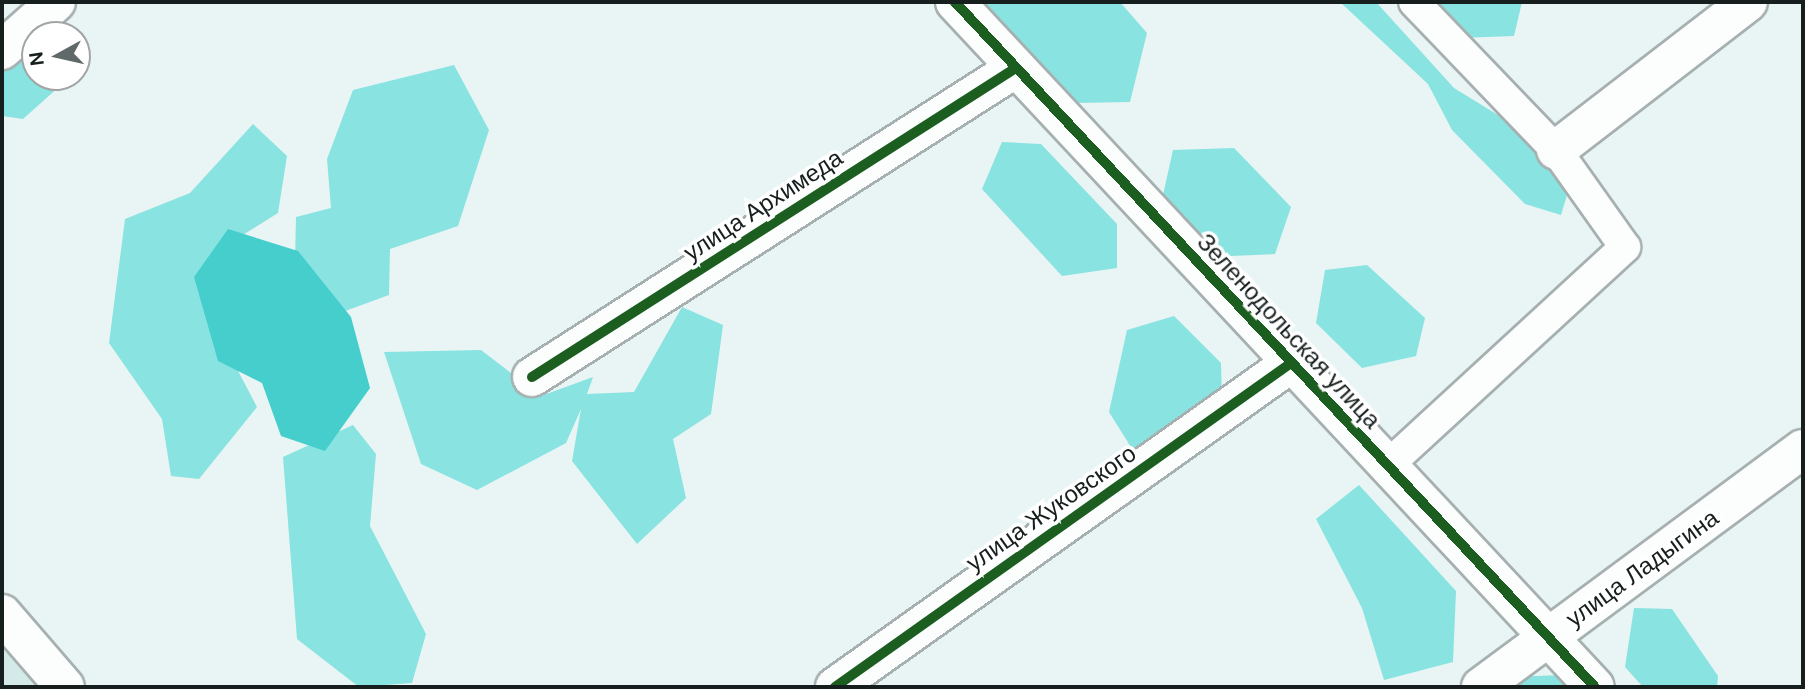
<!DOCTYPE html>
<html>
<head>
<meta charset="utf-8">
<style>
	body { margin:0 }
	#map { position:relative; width:1805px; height:689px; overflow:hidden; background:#e8f5f4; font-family:"DM Sans",sans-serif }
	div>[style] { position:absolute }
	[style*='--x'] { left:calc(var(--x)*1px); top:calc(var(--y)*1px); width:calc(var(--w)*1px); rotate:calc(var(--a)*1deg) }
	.built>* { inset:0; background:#d3eae9 }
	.forest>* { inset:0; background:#88e3e1 }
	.water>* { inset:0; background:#46cecd }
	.roads { filter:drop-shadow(2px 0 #a7b0b0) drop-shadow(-2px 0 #a7b0b0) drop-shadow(0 2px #a7b0b0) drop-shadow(0 -2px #a7b0b0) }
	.service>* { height:30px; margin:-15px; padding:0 15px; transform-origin:15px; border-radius:15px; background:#fcfefd }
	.minor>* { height:38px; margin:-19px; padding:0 19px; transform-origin:19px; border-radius:19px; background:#fcfefd }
	.cycleway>* { height:10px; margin:-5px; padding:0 5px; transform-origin:5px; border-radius:5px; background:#1b5e20 }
	span { translate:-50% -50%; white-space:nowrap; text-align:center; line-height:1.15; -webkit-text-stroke:7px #fff; paint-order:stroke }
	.street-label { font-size:24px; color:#161e1e }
	.frame { position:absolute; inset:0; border:4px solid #161e1e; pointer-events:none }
	.north { position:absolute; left:21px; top:21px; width:70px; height:70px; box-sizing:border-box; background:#fff; border:2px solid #a2a5a5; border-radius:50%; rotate:262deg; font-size:19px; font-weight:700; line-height:28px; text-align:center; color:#161e1e }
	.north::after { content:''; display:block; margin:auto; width:24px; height:32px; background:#606969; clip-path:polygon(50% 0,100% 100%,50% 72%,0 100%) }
</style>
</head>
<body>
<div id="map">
	<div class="built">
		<div style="clip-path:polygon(2px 648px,37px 687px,2px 687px)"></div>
	</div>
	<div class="forest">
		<div style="clip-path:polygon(975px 2px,1120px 2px,1147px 33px,1130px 102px,1074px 103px)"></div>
		<div style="clip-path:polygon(1340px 2px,1376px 2px,1454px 88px,1542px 142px,1570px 185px,1561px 215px,1525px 204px,1452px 130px,1428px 84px)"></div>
		<div style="clip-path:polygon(1424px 2px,1522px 2px,1514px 36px,1459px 38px)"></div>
		<div style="clip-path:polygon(35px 35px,35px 77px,70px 77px,23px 119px,2px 116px,2px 56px)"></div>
		<div style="clip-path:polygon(454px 65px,489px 130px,458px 226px,390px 249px,389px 295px,337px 314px,295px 262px,296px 217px,331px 208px,327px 159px,353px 90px)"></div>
		<div style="clip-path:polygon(253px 124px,287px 156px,278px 213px,228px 244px,207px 312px,257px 407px,199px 479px,171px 476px,162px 419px,109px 343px,125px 219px,190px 193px)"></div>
		<div style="clip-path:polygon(1002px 142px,1041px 144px,1117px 224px,1117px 268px,1062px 276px,982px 189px)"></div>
		<div style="clip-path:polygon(1234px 148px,1291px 207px,1275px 254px,1208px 257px,1161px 204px,1173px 150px)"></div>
		<div style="clip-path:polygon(1367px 265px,1425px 318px,1416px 356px,1362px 368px,1316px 323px,1325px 270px)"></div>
		<div style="clip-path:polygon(682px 307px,723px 325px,711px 414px,673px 439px,686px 498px,637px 544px,572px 461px,581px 409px,566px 443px,477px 490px,421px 464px,384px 352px,481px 350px,541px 396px,593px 377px,587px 394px,634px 392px)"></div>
		<div style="clip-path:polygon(1174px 316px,1221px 363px,1222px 400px,1134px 452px,1109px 412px,1127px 330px)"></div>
		<div style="clip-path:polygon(353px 425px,376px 454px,370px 526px,426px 634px,412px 683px,359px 687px,297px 639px,283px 457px)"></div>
		<div style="clip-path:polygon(1359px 485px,1456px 591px,1453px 662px,1384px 680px,1362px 608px,1316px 519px)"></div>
		<div style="clip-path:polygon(1634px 608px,1672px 609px,1718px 676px,1717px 687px,1643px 687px,1625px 667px)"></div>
		<div style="clip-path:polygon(1563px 675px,1574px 687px,1509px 687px,1513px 677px)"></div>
	</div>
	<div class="water">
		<div style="clip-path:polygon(228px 229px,298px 251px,351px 317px,370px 388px,325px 451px,281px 436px,262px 383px,218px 361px,194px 277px)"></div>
	</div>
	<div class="roads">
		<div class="service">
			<div style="--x:1386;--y:467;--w:325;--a:-42.6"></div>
			<div style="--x:1625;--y:247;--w:119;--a:-125.4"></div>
			<div style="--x:1556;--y:150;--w:205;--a:-133.8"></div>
		</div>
		<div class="minor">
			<div style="--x:955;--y:2;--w:937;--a:46.95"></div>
			<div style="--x:2;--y:50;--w:72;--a:-41.6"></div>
			<div style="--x:1556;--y:150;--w:242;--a:-37.6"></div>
			<div style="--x:532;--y:377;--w:574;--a:-32.56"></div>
			<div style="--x:2;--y:614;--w:96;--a:49.2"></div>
			<div style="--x:835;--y:687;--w:559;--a:-35.39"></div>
			<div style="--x:1481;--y:687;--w:400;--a:-36.5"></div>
		</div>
	</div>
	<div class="cycleway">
		<div style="--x:955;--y:2;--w:937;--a:46.95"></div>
		<div style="--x:532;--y:377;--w:574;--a:-32.56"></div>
		<div style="--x:835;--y:687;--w:559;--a:-35.39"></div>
	</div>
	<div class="street-label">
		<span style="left:763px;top:205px;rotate:-33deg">улица Архимеда</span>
		<span style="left:1289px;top:331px;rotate:47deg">Зеленодольская улица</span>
		<span style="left:1051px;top:508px;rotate:-35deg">улица Жуковского</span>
		<span style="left:1642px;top:568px;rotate:-36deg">улица Ладыгина</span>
	</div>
	<div class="frame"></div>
	<div class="north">N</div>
</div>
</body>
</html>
